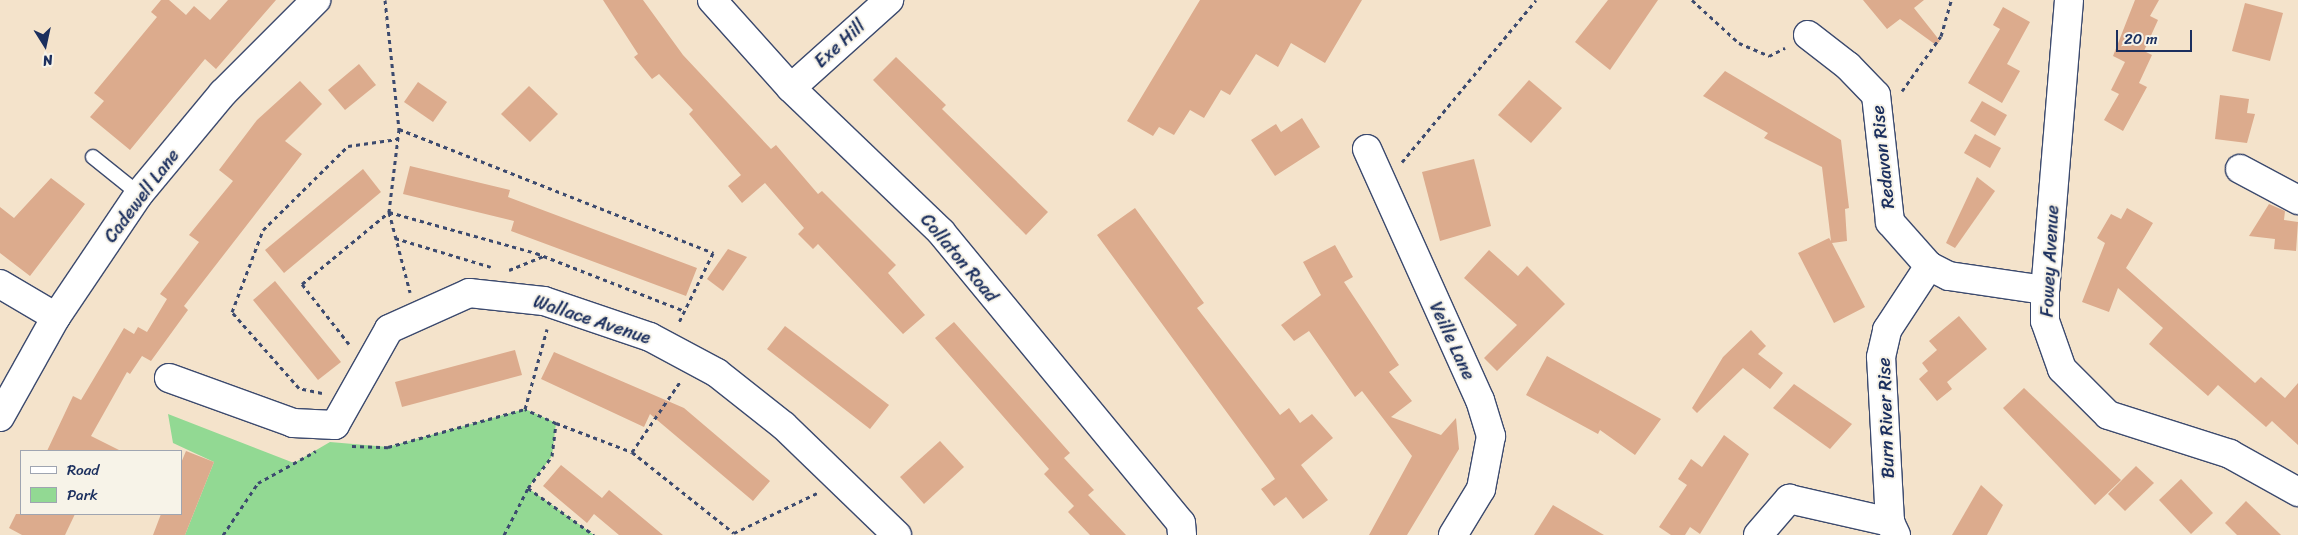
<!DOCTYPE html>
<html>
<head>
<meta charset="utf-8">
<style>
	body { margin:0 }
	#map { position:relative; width:2298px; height:535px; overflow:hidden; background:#f4e3cb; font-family:Sriracha,sans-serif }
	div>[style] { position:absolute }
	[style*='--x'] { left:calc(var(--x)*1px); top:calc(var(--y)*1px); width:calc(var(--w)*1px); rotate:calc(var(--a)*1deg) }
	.green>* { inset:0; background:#92d993 }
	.building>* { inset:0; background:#dcab8d }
	.path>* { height:3px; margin-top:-1.5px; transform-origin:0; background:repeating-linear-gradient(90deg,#3c4a6e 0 4px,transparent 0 8px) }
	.roads { filter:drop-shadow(1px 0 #3c4a6e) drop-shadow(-1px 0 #3c4a6e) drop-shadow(0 1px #3c4a6e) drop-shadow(0 -1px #3c4a6e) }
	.lane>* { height:14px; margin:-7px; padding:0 7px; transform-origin:7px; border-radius:7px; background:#fff }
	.street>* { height:28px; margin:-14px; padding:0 14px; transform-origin:14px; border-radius:14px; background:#fff }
	.secondary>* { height:28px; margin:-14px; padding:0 14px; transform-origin:14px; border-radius:14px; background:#fff }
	span { translate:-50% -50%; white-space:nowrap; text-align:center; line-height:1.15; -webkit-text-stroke:4px #f7f3e8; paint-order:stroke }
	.street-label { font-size:18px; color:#1b2f5e }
	.legend { position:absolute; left:20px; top:450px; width:162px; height:65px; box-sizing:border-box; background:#f7f3e8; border:1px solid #9fa5b1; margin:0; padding:6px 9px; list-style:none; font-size:15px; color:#1b2f5e }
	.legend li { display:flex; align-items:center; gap:10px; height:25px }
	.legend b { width:25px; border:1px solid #9fa5b1 }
	.north { position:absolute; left:20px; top:20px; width:50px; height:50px; -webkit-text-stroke:4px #f7f3e8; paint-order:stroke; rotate:170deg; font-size:14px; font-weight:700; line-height:20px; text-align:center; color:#1b2f5e }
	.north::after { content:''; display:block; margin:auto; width:18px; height:22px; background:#1b2f5e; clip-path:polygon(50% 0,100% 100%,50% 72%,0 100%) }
	.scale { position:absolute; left:2116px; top:30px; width:76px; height:22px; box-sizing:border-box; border:2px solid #1b2f5e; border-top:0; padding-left:6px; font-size:15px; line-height:18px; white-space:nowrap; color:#1b2f5e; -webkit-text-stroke:4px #f7f3e8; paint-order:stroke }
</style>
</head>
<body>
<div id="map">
	<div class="green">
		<div style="clip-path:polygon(525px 409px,556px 423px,552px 456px,528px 488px,594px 535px,185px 535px,214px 462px,173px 443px,168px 414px,294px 463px,330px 442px,388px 447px)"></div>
	</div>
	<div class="building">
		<div style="clip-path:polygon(161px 0,169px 0,186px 15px,194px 6px,210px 20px,228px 0,276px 0,216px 69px,205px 59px,130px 150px,90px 117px,104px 101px,94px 93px,157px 17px,151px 12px)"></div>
		<div style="clip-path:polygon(603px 0,643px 0,683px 55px,771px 149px,776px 145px,818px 194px,822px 191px,896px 265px,888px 273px,925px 315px,903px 334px,818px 244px,813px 249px,798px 234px,804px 228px,765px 183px,742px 203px,728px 186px,741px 175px,689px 114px,693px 110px,659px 74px,652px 79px,634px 57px,638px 54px)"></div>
		<div style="clip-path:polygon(1200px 0,1362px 0,1325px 63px,1291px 43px,1278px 67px,1256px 54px,1230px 95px,1221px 90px,1204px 118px,1190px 110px,1174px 135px,1159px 127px,1153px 136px,1127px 121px)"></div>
		<div style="clip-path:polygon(1608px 0,1658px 0,1610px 70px,1575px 42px)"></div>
		<div style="clip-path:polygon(1863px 0,1924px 0,1914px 8px,1940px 41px,1936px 45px,1900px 19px,1887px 29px)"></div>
		<div style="clip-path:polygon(2135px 0,2159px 0,2150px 16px,2158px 20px,2144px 51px,2152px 55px,2139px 83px,2147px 87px,2123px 131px,2104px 120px,2119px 94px,2111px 90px,2125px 62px,2113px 56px)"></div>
		<div style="clip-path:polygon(2245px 3px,2283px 13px,2270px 61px,2232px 51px)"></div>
		<div style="clip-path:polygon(2003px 7px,2030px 22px,2007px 64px,2020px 71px,2002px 103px,1968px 83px,2000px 29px,1993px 25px)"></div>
		<div style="clip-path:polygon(896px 57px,946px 105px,942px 109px,1048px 212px,1026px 235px,873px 80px)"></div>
		<div style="clip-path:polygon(359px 64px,376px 85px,345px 110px,328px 90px)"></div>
		<div style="clip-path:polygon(1725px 71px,1841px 140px,1849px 208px,1845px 209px,1847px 241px,1832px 243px,1865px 307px,1834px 323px,1798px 253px,1829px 238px,1831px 241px,1822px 167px,1764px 138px,1768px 133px,1703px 96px)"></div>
		<div style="clip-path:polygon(1529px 80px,1562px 108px,1531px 143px,1498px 115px)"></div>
		<div style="clip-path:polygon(300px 81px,322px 104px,285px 141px,302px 154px,184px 306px,188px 310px,151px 361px,142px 356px,130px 374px,127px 372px,91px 436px,121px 451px,47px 451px,73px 396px,81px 400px,124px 328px,134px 334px,138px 327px,147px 332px,167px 299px,160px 294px,199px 242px,189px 235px,233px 181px,219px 170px,257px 120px)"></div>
		<div style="clip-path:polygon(418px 82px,447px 102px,433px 122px,404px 102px)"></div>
		<div style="clip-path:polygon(529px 86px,558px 114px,530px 142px,501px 114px)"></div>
		<div style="clip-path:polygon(2220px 95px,2249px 99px,2247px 113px,2255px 114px,2247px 143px,2215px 139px)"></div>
		<div style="clip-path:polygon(1982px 101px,2007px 115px,1995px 136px,1970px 121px)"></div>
		<div style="clip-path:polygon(1302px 118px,1320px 147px,1275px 176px,1251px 140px,1276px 124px,1281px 132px)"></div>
		<div style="clip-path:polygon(1975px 134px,2001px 148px,1990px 168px,1964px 153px)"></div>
		<div style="clip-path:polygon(1474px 159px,1491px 226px,1440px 241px,1422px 172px)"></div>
		<div style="clip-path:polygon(410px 166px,510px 190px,508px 197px,697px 268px,686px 296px,511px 231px,514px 221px,403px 194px)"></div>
		<div style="clip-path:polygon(363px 169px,381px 192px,284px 273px,265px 250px)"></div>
		<div style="clip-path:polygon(1977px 177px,1995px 191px,1955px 248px,1946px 243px)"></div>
		<div style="clip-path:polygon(51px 178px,85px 204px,30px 276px,0 253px,0 207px,14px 218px)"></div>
		<div style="clip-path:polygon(2269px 204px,2285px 211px,2284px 220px,2298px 222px,2296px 251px,2274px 249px,2275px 239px,2249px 236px)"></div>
		<div style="clip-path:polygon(1135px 208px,1204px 303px,1197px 308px,1280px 415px,1289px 408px,1300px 423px,1312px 414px,1333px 438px,1301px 465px,1328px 500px,1303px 519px,1286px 497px,1274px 506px,1261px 489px,1275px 479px,1269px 470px,1097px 235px)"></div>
		<div style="clip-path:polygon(2127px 208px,2153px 223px,2126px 268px,2255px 383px,2261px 377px,2285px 398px,2298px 383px,2298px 445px,2272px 421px,2266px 427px,2218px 385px,2208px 396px,2149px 344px,2163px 328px,2118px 288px,2109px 312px,2082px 302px,2105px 243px,2097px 238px,2111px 214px,2121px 219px)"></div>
		<div style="clip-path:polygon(1335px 245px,1353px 277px,1344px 282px,1399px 365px,1389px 372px,1412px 401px,1391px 417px,1441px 435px,1456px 418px,1459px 449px,1407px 535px,1369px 535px,1412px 456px,1362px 391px,1355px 397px,1309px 331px,1294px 341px,1281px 325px,1321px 295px,1303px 262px)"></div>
		<div style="clip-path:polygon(728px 249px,747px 257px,723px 291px,707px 279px)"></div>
		<div style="clip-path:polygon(1489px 250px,1518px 276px,1527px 266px,1565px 304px,1497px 371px,1484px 358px,1517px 325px,1464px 278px)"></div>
		<div style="clip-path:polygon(275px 281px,341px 362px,318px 380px,253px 300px)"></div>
		<div style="clip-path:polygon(1959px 316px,1987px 349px,1947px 382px,1952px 389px,1937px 401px,1919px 379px,1928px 371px,1922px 363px,1937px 350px,1929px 341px)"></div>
		<div style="clip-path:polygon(954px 322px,1070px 453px,1064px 458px,1094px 490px,1088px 495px,1126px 535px,1090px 535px,1068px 512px,1074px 506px,1044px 474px,1049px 469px,935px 338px)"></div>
		<div style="clip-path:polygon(785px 326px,889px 405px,870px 429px,767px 349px)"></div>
		<div style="clip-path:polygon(1751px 330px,1766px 346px,1758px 354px,1783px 373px,1770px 389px,1743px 368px,1697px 413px,1692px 408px,1723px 357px)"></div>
		<div style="clip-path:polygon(515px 350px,522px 375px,402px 407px,395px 382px)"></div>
		<div style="clip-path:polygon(554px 352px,684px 408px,770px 481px,753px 501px,650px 414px,644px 427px,541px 379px)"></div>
		<div style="clip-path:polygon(1547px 356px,1661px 419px,1635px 455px,1600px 430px,1598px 434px,1526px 395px)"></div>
		<div style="clip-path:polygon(1794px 384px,1852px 424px,1830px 449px,1773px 408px)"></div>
		<div style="clip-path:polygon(2024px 388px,2121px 480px,2095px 505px,2003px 408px)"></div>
		<div style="clip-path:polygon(1724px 435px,1749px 454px,1700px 534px,1690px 527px,1685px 535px,1671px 535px,1659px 527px,1687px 485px,1678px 479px,1691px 459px,1702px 467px)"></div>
		<div style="clip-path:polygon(940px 441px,964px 467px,924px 504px,900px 477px)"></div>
		<div style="clip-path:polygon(186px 451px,214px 462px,185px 535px,153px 535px,161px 514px,181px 514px,181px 463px)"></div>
		<div style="clip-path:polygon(561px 465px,602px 498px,609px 490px,663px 535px,619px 535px,594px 514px,587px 523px,543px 486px)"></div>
		<div style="clip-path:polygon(2136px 466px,2154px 483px,2125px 511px,2108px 494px)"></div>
		<div style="clip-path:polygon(2181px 479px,2213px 513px,2191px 534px,2159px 500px)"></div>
		<div style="clip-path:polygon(1981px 485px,2003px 505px,1987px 535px,1952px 535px)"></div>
		<div style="clip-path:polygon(2246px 501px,2281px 535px,2237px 535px,2225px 523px)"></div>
		<div style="clip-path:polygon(1553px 505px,1604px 535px,1534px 535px)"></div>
		<div style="clip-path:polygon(16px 514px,75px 514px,65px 535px,22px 535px,9px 528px)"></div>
	</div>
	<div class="path">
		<div style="--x:385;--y:0;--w:130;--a:83.8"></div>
		<div style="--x:399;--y:129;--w:84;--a:96.9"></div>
		<div style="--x:389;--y:212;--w:83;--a:75.3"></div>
		<div style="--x:1692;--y:0;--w:64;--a:42.5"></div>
		<div style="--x:1739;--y:43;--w:33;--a:23"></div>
		<div style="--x:1769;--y:56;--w:18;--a:-27"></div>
		<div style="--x:1902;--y:91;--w:67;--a:-54.7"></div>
		<div style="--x:1941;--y:36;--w:37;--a:-74"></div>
		<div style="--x:399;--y:129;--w:338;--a:21.5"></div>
		<div style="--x:713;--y:253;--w:79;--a:116.2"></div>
		<div style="--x:1402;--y:162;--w:210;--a:-50.4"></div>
		<div style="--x:395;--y:238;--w:100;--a:16.8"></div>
		<div style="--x:509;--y:270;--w:37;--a:-22"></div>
		<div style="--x:349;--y:344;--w:76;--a:-128.1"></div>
		<div style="--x:302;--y:284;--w:113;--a:-39.6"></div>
		<div style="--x:389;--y:212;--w:153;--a:15.6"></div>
		<div style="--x:536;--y:253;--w:160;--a:21.3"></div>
		<div style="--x:322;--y:393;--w:24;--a:-168"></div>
		<div style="--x:299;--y:388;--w:101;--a:-131.4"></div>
		<div style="--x:232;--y:312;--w:88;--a:-69.3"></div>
		<div style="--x:263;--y:230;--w:120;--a:-44.7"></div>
		<div style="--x:348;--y:146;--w:50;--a:-8"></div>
		<div style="--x:556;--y:423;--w:81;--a:20.9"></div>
		<div style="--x:632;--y:452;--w:130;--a:38.5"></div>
		<div style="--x:734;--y:533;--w:92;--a:-25.7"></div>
		<div style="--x:352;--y:446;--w:36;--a:2"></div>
		<div style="--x:388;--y:447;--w:142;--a:-15.5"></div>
		<div style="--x:525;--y:409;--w:83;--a:-74.6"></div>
		<div style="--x:632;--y:452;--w:85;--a:-55.6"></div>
		<div style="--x:528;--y:488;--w:81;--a:35.5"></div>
		<div style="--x:223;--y:535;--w:63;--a:-56.1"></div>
		<div style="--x:258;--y:483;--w:66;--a:-28.9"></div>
		<div style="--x:504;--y:535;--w:53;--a:-62.9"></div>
		<div style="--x:528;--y:488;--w:40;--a:-53"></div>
		<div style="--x:552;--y:456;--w:33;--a:-83"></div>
		<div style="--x:556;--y:423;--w:34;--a:-156"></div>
	</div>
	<div class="roads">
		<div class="lane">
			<div style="--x:93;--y:157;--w:59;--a:38.8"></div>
		</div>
		<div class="street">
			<div style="--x:2069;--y:0;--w:291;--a:94.7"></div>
			<div style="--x:2045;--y:290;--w:31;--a:90"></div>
			<div style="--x:2045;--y:321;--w:51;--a:70.5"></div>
			<div style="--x:2062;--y:369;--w:65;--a:45"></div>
			<div style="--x:2108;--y:415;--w:128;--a:17.7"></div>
			<div style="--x:2230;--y:454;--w:78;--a:29.2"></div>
			<div style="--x:1808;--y:35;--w:51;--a:37.8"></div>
			<div style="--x:1848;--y:66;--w:40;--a:46"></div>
			<div style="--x:1876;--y:95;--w:128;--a:83.7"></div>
			<div style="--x:1890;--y:222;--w:59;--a:48.4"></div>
			<div style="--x:791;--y:88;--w:208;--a:43.8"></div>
			<div style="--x:941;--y:232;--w:377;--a:50.5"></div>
			<div style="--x:1181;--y:523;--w:12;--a:85"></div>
			<div style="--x:1367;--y:149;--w:275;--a:65.8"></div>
			<div style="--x:1480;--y:400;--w:38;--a:73"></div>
			<div style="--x:1491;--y:436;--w:54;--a:100.7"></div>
			<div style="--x:1481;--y:489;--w:54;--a:121.3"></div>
			<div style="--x:2240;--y:169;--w:66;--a:28.1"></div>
			<div style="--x:0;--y:284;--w:65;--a:30.5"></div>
			<div style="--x:169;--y:378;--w:132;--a:19.9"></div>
			<div style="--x:293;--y:423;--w:42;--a:2.7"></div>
			<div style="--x:335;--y:425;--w:110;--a:-60.6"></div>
			<div style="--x:389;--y:329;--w:88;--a:-24.2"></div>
			<div style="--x:469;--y:293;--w:75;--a:6.1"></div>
			<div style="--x:544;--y:301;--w:112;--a:18.8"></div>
			<div style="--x:650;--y:337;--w:76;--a:28.2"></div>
			<div style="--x:717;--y:373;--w:85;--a:38.3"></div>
			<div style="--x:784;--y:426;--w:157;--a:44"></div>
			<div style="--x:1758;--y:535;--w:48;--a:-49.3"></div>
			<div style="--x:1789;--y:499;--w:104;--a:12.8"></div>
			<div style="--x:1896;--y:535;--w:14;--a:-115"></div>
			<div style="--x:1890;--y:522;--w:165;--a:-93.1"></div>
			<div style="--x:1881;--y:357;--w:28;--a:-77"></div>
			<div style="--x:1887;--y:330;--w:77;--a:-56.7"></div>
			<div style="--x:1929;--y:266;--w:22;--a:27"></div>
			<div style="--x:1949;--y:276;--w:97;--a:8.3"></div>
		</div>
		<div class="secondary">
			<div style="--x:712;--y:0;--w:118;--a:48.1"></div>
			<div style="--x:791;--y:88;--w:132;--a:-41.9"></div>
			<div style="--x:0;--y:417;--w:115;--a:-60.8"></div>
			<div style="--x:56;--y:317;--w:148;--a:-56"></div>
			<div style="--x:139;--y:194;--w:131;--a:-50.3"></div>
			<div style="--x:223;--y:93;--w:132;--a:-45"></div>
		</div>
	</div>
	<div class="street-label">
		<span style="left:840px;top:44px;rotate:-42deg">Exe Hill</span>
		<span style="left:1883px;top:157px;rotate:-96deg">Redavon Rise</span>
		<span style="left:142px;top:196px;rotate:-53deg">Cadewell Lane</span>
		<span style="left:959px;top:258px;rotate:50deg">Collaton Road</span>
		<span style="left:2050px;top:261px;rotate:-87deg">Fowey Avenue</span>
		<span style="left:592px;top:320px;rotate:18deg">Wallace Avenue</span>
		<span style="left:1452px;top:341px;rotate:65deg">Veille Lane</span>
		<span style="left:1886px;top:418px;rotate:-92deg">Burn River Rise</span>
	</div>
	<ul class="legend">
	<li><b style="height:6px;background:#fff"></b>Road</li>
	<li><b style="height:14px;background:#92d993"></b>Park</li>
	</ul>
	<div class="north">N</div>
	<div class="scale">20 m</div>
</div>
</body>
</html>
